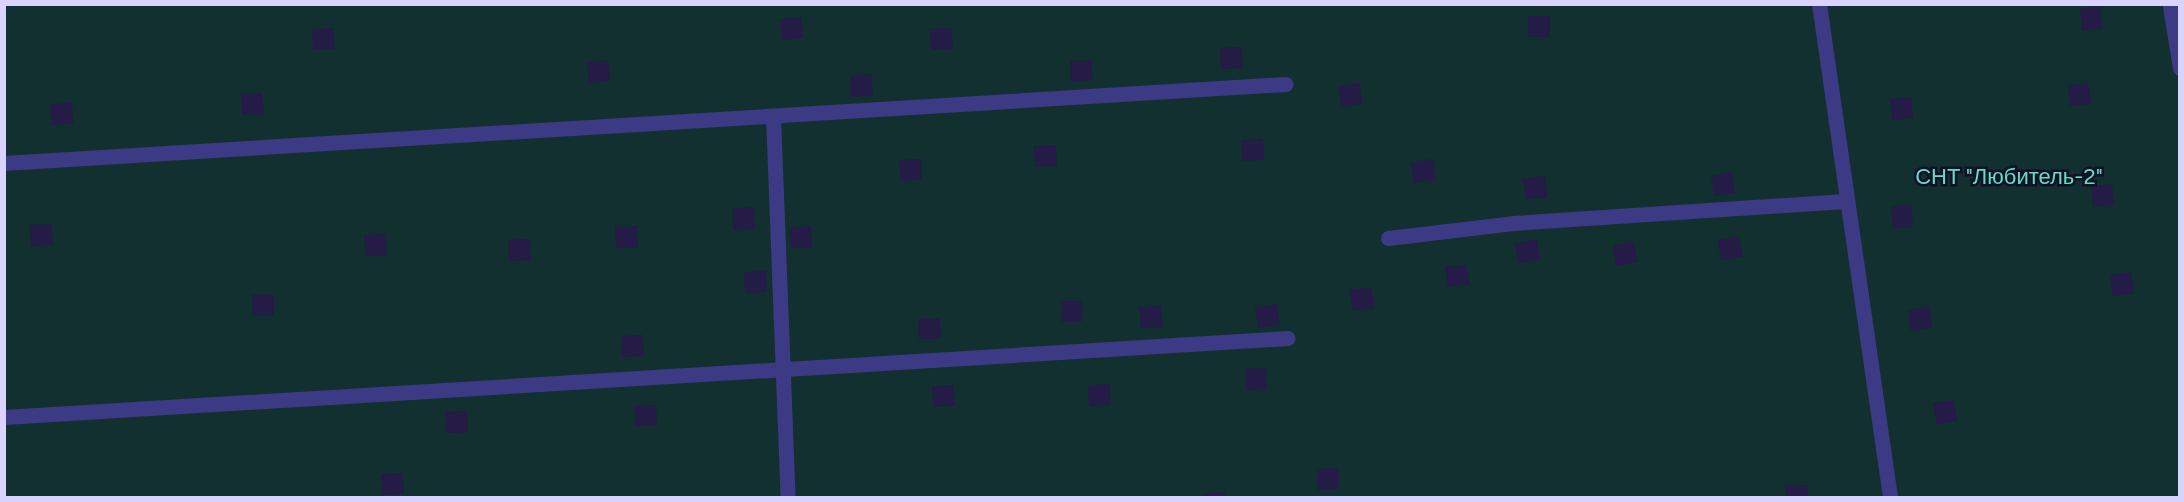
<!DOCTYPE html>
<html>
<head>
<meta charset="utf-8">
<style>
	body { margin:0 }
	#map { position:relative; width:2184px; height:502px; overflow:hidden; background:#130f26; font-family:Figtree,sans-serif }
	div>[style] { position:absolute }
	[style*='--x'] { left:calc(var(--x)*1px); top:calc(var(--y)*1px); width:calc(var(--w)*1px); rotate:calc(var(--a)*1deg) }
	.green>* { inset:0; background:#12302f }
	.building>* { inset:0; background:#241b47 }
	.lane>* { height:15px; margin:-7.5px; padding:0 7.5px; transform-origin:7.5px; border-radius:7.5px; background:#3d3a85 }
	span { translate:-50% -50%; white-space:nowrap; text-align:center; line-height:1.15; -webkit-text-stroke:5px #130f26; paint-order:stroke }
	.park-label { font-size:22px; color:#5fe0c0 }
	.frame { position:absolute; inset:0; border:6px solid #d9d4ff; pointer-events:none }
</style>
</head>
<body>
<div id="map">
	<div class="green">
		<div style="clip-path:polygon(4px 5px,2179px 5px,2179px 497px,5px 497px)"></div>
	</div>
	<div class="building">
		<div style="clip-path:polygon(2100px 7px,2103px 28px,2082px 31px,2080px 9px)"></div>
		<div style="clip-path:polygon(1528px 16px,1550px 16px,1550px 37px,1528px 37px)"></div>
		<div style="clip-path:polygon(801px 17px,803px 38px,782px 40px,780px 19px)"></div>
		<div style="clip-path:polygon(333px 28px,335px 49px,313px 50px,312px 30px)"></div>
		<div style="clip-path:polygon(951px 28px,953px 49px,931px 50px,929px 29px)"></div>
		<div style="clip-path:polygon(1241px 47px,1243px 68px,1221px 69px,1220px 48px)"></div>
		<div style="clip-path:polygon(608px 60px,610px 81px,589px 83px,587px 62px)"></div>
		<div style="clip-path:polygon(1091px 60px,1093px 80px,1071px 82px,1070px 61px)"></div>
		<div style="clip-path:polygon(871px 74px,873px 95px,851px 97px,850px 76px)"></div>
		<div style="clip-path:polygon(1360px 83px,1362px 104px,1341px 107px,1338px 87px)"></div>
		<div style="clip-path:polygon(2088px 83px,2091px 104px,2070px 106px,2068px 85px)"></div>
		<div style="clip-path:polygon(262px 93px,264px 114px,242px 115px,241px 94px)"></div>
		<div style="clip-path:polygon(1911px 97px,1913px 118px,1892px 120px,1890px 99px)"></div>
		<div style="clip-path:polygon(72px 102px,73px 124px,52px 125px,50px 105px)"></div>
		<div style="clip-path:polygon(1263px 139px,1264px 160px,1242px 161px,1241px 140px)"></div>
		<div style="clip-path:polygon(1056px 145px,1057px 166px,1035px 167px,1034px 146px)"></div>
		<div style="clip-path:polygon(921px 159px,922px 180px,901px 181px,899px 160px)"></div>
		<div style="clip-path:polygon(1433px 159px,1436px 180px,1414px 183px,1411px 162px)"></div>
		<div style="clip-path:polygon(1732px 172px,1735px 193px,1714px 196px,1711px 176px)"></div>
		<div style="clip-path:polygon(1545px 176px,1547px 197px,1526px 200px,1523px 179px)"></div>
		<div style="clip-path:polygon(2112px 184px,2114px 205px,2093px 207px,2091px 186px)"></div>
		<div style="clip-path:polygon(1911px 205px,1913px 227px,1893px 228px,1891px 207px)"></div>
		<div style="clip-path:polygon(754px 207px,755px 228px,733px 230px,732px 209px)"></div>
		<div style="clip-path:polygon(52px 224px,53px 245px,31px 246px,30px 225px)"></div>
		<div style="clip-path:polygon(637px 226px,638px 247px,616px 248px,615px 227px)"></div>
		<div style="clip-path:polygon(811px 226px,812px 247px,791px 248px,789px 228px)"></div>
		<div style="clip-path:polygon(385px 234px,387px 255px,365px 256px,364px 235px)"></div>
		<div style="clip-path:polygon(1739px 237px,1743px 257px,1721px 260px,1718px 240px)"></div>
		<div style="clip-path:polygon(530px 239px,531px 260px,509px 261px,508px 240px)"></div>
		<div style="clip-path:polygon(1537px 240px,1540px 260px,1518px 263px,1515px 243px)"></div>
		<div style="clip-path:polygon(1634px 242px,1638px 262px,1616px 266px,1613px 245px)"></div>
		<div style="clip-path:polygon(1466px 264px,1470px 284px,1448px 287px,1445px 267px)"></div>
		<div style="clip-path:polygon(766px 271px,767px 292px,745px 293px,744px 272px)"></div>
		<div style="clip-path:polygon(2131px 272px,2134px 294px,2113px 296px,2110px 275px)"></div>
		<div style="clip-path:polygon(1371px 287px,1375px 308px,1353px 311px,1350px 290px)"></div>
		<div style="clip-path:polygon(273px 294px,274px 315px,253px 316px,252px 295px)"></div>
		<div style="clip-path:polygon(1061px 301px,1082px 301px,1083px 321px,1062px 322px)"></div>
		<div style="clip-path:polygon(1277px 304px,1280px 325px,1258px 328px,1255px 307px)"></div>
		<div style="clip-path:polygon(1161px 306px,1162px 327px,1141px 328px,1139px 307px)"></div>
		<div style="clip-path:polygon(1929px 306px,1932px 327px,1911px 331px,1908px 310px)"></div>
		<div style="clip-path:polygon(940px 318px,941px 339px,919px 339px,918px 319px)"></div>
		<div style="clip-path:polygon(643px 335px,644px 356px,622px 357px,621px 336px)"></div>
		<div style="clip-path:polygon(1266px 368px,1267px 389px,1246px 390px,1245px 369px)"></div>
		<div style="clip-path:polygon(1110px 384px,1111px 405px,1089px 406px,1088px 385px)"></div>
		<div style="clip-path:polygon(953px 385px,955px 406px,933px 407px,932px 386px)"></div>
		<div style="clip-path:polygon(1954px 400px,1957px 421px,1937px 425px,1933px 403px)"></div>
		<div style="clip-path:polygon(656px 405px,657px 426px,635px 426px,634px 406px)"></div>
		<div style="clip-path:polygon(467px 411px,468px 432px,446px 433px,445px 412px)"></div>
		<div style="clip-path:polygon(1339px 468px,1339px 489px,1318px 490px,1317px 469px)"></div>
		<div style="clip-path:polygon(403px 473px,404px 494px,382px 495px,381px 474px)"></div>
		<div style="clip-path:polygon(1807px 485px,1808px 498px,1786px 498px,1785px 486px)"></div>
		<div style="clip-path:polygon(1225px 492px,1225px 498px,1203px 498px,1203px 494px)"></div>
	</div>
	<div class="lane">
		<div style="--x:1819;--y:4;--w:499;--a:81.8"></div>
		<div style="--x:2170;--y:6;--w:63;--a:80.8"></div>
		<div style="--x:773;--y:116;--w:382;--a:87.8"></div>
		<div style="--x:4;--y:163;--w:1284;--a:-3.53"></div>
		<div style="--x:1388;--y:238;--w:126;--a:-6.8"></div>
		<div style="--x:1513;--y:223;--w:333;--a:-3.8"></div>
		<div style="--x:4;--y:417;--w:1286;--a:-3.52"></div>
	</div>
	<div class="park-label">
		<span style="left:2009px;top:177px">СНТ "Любитель-2"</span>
	</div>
	<div class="frame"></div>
</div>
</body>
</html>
